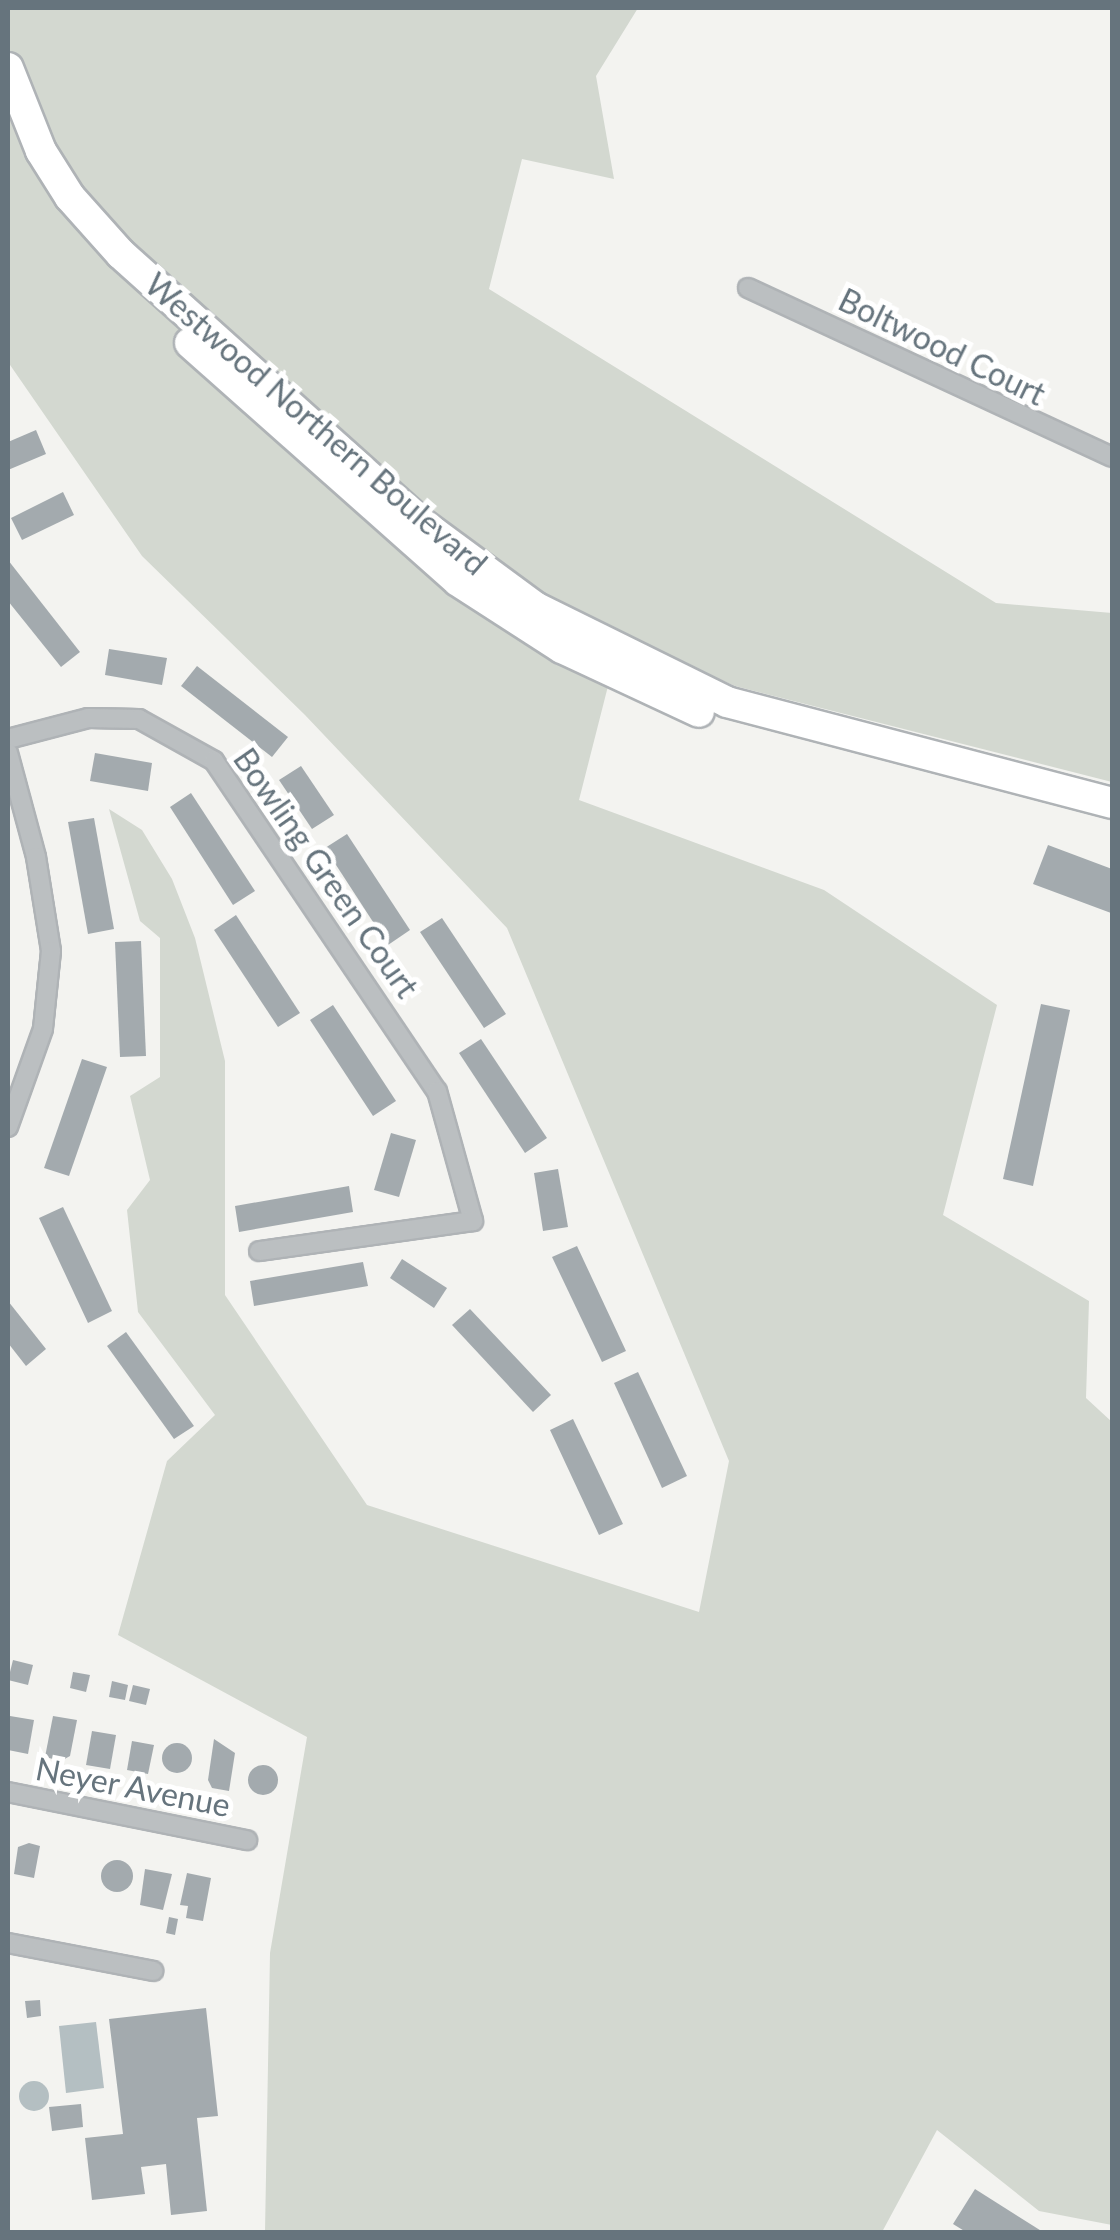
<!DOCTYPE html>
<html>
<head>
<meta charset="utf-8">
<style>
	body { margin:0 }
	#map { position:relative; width:1120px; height:2240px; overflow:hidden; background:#f3f3f0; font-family:Lato,sans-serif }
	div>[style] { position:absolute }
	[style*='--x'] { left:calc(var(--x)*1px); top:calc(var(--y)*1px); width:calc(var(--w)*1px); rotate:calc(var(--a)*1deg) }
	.green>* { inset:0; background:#d3d8d0 }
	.water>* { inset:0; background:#b4bfc2 }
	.round { border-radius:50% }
	.building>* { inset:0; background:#a3aaae }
	.roads { filter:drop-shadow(2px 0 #afb3b6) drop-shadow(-2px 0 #afb3b6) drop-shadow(0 2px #afb3b6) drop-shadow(0 -2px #afb3b6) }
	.street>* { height:18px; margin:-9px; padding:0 9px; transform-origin:9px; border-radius:9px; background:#bbbfc1 }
	.primary>* { height:30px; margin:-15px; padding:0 15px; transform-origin:15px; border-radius:15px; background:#fff }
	span { translate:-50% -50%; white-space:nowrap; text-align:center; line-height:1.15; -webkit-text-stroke:10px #fff; paint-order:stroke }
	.street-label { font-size:32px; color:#66747d }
	.frame { position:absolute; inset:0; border:10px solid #66747d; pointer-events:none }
</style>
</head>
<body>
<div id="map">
	<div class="green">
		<div style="clip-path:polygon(8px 8px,638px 8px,596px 76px,614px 179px,522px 159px,489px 289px,996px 603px,1112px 613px,1112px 782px,735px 686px,621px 635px,579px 800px,824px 890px,997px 1005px,943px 1215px,1089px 1301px,1086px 1398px,1112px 1422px,1112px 2225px,1039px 2211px,937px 2130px,882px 2232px,265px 2232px,270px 1953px,307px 1737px,118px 1635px,167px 1461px,215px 1415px,138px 1312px,127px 1210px,150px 1180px,130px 1096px,160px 1077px,160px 938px,140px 921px,109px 809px,142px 830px,172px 879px,195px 938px,225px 1061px,225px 1295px,367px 1505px,699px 1612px,729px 1461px,507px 928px,305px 715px,142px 556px,8px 362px)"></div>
	</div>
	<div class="water">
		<div style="clip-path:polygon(96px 2022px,104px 2088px,66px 2093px,59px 2026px)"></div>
		<div class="round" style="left:19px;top:2081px;width:30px;height:30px"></div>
	</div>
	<div class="building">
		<div style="clip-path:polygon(36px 430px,46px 454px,8px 470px,8px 442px)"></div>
		<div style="clip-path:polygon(63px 492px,74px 515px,22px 540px,11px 518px)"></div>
		<div style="clip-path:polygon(8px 560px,80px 652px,61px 667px,8px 601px)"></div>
		<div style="clip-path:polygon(109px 649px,167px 658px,162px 685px,105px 675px)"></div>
		<div style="clip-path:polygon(197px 666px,288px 737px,272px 757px,181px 686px)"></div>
		<div style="clip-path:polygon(95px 753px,152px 763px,148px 791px,90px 781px)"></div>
		<div style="clip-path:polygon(301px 766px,334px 815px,312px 829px,279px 780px)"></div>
		<div style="clip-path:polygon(191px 793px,255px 891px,233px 905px,170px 807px)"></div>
		<div style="clip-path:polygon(94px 818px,114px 929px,88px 934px,68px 822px)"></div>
		<div style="clip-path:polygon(347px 834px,410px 930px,388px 945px,325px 848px)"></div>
		<div style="clip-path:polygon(1048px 845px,1112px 869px,1111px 913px,1033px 884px)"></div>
		<div style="clip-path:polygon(236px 915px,300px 1013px,278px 1027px,214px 930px)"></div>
		<div style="clip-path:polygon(442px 918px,506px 1014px,484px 1028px,420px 932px)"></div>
		<div style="clip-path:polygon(141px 941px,146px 1056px,120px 1057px,115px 942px)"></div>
		<div style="clip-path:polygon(1041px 1004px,1070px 1010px,1033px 1186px,1003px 1179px)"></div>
		<div style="clip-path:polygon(333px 1005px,396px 1101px,373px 1116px,310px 1020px)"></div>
		<div style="clip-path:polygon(481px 1039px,547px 1138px,525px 1153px,459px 1053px)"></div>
		<div style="clip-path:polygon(82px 1059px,107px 1067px,69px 1176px,44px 1168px)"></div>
		<div style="clip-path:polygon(391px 1133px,416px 1140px,399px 1197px,374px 1190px)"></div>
		<div style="clip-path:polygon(558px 1169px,568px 1227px,543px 1231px,534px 1173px)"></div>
		<div style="clip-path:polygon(349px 1186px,353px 1212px,239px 1232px,235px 1206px)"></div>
		<div style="clip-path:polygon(63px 1207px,112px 1311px,88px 1323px,39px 1218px)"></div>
		<div style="clip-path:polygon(577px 1246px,626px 1351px,602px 1362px,552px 1257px)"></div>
		<div style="clip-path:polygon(402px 1259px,447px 1288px,434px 1308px,390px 1278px)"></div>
		<div style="clip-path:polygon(363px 1262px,368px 1286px,254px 1306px,250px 1281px)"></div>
		<div style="clip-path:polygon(8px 1301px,46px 1349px,26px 1366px,8px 1343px)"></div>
		<div style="clip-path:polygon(470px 1309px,551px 1395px,533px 1412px,452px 1325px)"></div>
		<div style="clip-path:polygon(126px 1332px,194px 1426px,174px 1439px,107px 1346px)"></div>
		<div style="clip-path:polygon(638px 1372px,687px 1476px,662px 1488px,614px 1383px)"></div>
		<div style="clip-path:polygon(573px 1419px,623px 1524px,599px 1535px,550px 1430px)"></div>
		<div style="clip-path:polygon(13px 1660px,33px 1665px,28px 1685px,8px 1680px)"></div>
		<div style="clip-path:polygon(73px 1672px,90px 1675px,86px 1692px,70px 1688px)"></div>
		<div style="clip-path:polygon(112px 1681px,128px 1685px,125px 1700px,109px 1697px)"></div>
		<div style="clip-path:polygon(133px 1685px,150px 1689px,146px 1705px,129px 1701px)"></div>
		<div style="clip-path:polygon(10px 1716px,34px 1720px,28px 1754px,8px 1750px)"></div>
		<div style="clip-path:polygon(53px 1716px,77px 1720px,70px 1756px,61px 1761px,45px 1757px)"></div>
		<div style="clip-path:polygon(92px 1731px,116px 1735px,110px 1769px,86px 1765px)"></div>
		<div style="clip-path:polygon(214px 1739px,235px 1753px,229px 1791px,212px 1788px,208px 1780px)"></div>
		<div style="clip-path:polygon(132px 1741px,154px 1745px,148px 1774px,127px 1770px)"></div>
		<div class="round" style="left:162px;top:1743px;width:30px;height:30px"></div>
		<div class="round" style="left:248px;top:1765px;width:30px;height:30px"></div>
		<div style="clip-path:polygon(29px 1843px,40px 1846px,34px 1878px,14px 1874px,18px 1847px)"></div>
		<div class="round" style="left:101px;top:1860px;width:32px;height:32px"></div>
		<div style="clip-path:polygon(145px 1869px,172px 1874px,163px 1910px,140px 1905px)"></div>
		<div style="clip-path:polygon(187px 1873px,211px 1878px,203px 1921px,186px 1918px,188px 1906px,180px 1905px)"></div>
		<div style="clip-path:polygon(169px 1917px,178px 1919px,175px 1935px,166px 1933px)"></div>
		<div style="clip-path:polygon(40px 2000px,41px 2016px,27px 2018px,25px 2001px)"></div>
		<div style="clip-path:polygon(206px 2008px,218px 2116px,197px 2118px,207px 2211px,171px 2215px,166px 2164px,141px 2167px,145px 2194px,92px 2200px,85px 2138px,123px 2134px,109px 2019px)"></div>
		<div style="clip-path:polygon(81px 2104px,83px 2127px,52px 2131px,49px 2107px)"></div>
		<div style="clip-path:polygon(975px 2189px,1043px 2232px,966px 2232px,953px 2224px)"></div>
	</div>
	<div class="roads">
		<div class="street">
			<div style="--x:748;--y:288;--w:401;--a:24.9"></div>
			<div style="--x:8;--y:739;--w:83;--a:-14.7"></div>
			<div style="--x:88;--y:718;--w:51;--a:1.1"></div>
			<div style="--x:139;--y:719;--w:86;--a:29.2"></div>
			<div style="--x:214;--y:761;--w:398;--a:56"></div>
			<div style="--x:437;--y:1091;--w:135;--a:74.5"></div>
			<div style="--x:473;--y:1221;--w:216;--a:172"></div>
			<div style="--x:8;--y:753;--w:108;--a:74.9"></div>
			<div style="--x:36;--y:857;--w:95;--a:80.9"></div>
			<div style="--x:51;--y:951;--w:78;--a:95.9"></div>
			<div style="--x:43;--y:1029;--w:104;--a:109.7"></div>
			<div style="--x:8;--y:1792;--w:244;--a:11.4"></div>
			<div style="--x:8;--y:1943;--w:148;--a:10.9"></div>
		</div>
		<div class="primary">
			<div style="--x:8;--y:68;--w:89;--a:68.3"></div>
			<div style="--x:41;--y:151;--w:54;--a:57.8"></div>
			<div style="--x:70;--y:197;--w:76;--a:48.2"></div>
			<div style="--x:121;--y:254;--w:403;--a:41.9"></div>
			<div style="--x:421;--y:523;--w:142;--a:36.4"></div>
			<div style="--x:535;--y:607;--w:214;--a:26.3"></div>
			<div style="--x:727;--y:702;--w:398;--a:14.7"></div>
			<div style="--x:190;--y:343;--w:358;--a:41.6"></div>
			<div style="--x:458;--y:581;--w:124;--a:32.8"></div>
			<div style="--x:562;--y:648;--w:151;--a:25"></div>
		</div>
	</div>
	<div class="street-label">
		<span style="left:942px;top:347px;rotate:26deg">Boltwood Court</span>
		<span style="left:316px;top:424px;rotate:41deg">Westwood Northern Boulevard</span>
		<span style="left:326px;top:873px;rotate:55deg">Bowling Green Court</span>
		<span style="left:133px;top:1787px;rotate:11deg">Neyer Avenue</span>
	</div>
	<div class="frame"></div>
</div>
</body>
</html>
